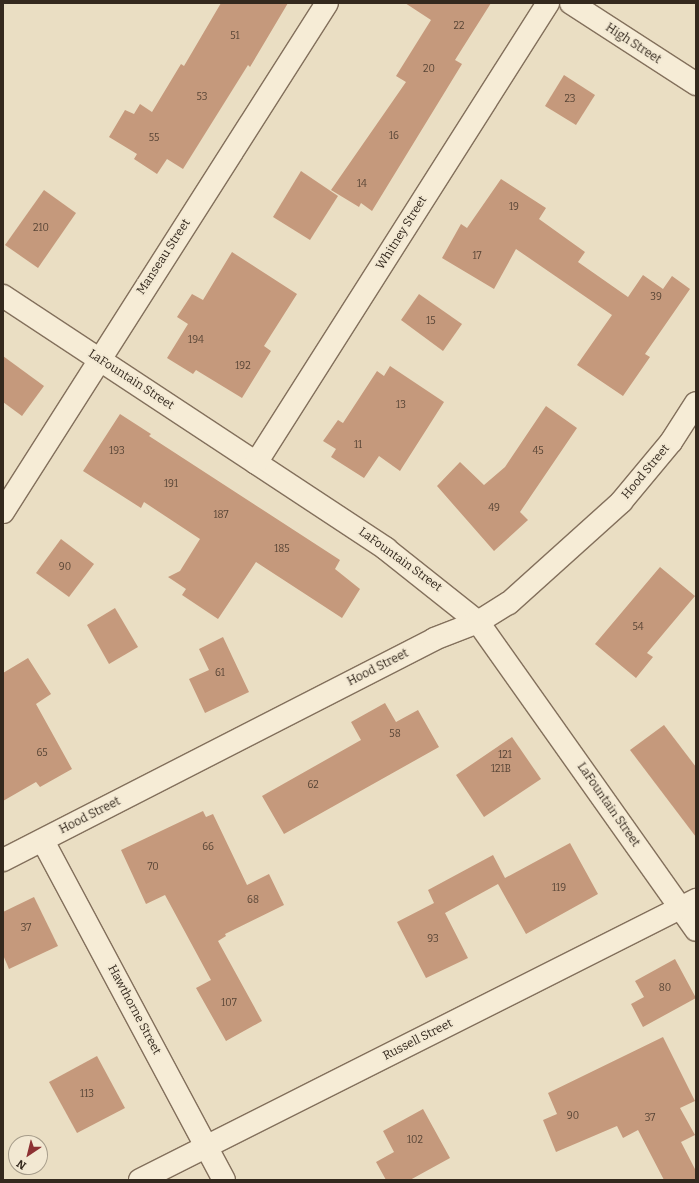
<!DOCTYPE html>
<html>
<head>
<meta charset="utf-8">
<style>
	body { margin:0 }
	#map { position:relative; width:699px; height:1183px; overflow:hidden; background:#eadec3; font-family:Bitter,serif }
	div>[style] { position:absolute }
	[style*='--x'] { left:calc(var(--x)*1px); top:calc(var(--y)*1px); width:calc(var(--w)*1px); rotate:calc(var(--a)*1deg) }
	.building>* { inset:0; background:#c5997c }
	.roads { filter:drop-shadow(1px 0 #83705c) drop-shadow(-1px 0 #83705c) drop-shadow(0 1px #83705c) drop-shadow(0 -1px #83705c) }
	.minor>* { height:22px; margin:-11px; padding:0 11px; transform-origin:11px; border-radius:11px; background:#f6ecd6 }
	span { translate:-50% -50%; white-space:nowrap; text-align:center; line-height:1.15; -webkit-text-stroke:3px #f2e8d2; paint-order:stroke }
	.number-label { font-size:10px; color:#584536 }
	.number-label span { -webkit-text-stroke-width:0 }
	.street-label { font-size:12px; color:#34291e }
	.frame { position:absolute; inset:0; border:4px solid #34291e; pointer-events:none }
	.north { position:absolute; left:8px; top:1135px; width:40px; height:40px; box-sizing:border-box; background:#f2e8d2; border:1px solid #a69c8a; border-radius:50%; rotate:215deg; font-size:11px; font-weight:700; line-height:16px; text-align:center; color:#34291e }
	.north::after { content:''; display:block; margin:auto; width:14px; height:18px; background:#8d3133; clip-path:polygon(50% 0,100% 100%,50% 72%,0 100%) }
</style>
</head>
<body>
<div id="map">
	<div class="building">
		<div style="clip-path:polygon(221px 3px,288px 3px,250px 67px,248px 65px,183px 169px,167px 159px,157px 174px,134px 159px,137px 154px,109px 137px,125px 110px,134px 114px,140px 104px,152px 112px,181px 64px,184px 66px)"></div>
		<div style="clip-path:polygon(405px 3px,491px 3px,455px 60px,462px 64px,372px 211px,361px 203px,359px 207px,331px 190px,406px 82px,396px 76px,431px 20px)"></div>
		<div style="clip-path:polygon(564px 75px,595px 95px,576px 125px,545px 106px)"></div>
		<div style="clip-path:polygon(301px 171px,338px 196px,310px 240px,273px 217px)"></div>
		<div style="clip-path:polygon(501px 179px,546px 208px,539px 219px,585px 252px,578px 262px,628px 297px,643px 275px,663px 289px,672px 276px,690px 289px,645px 354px,650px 357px,623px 396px,577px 365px,612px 315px,516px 249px,494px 289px,442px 258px,461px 224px,467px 228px)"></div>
		<div style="clip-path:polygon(44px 190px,76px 213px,38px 268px,5px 245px)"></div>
		<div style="clip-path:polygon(232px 252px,297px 294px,264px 346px,271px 351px,242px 398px,196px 370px,193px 374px,167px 358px,188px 324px,177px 317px,192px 294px,203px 300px)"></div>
		<div style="clip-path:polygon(419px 294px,462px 324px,443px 351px,401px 320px)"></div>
		<div style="clip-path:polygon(3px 356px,44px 386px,22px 416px,3px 402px)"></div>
		<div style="clip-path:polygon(390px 366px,444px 402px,400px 471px,379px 456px,364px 478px,331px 457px,336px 449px,323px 441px,338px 420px,343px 423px,377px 371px,384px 376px)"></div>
		<div style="clip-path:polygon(546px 406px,577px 428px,520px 512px,528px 520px,494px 551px,437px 486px,460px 462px,484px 485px,505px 467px)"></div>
		<div style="clip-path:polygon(120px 414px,151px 434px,149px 436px,340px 560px,335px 569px,360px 589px,342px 618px,256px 562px,218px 619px,182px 595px,186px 589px,168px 577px,180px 571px,200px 539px,144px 502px,141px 508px,83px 471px)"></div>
		<div style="clip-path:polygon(61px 539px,94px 564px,69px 597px,36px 573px)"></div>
		<div style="clip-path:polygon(660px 567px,695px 596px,647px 653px,653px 657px,636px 678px,595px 644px)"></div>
		<div style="clip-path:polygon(115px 608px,138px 647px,109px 664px,87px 625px)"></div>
		<div style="clip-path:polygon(223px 637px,249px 692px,205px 713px,189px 679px,209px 670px,199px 649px)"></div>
		<div style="clip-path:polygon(28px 658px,51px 694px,36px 704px,72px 769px,40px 787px,36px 782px,3px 801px,3px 673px)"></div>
		<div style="clip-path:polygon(385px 703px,396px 722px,418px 710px,439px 747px,284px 834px,262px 796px,361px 740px,351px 722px)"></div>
		<div style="clip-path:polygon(664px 725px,696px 767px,696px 837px,630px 750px)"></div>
		<div style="clip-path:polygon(512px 737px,541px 779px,484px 817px,456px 775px)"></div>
		<div style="clip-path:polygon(203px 811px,206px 817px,213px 814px,247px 885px,269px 874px,284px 905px,225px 934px,226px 936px,218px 941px,262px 1021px,226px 1041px,196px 988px,211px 980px,165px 895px,146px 904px,121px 850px)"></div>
		<div style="clip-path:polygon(570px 843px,598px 894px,526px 934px,498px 884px,445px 913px,468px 958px,426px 978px,397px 922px,434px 903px,428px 890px,493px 855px,505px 878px)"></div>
		<div style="clip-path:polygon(34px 897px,58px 946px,9px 969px,3px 955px,3px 912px)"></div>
		<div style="clip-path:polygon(675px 959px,696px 998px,643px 1027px,631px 1004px,644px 997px,635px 981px)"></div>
		<div style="clip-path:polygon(663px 1037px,695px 1101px,680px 1108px,695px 1135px,681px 1142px,696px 1171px,696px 1180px,664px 1180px,638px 1130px,623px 1138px,617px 1126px,556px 1152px,543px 1120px,557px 1114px,548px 1093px)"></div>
		<div style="clip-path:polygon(97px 1056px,125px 1108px,77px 1133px,49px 1082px)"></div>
		<div style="clip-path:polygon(423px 1109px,450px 1158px,410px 1180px,386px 1180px,376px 1162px,394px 1152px,383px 1131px)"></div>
	</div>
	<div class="roads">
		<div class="minor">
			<div style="--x:571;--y:3;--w:149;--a:32.9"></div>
			<div style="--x:3;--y:296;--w:459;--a:33.4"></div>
			<div style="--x:386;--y:549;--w:117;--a:38.4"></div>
			<div style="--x:478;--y:622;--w:377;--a:54.7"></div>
			<div style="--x:256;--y:463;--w:545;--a:-57.59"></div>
			<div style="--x:3;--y:512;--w:603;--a:-57.52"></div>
			<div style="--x:43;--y:841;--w:384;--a:61.9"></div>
			<div style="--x:3;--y:860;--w:484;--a:-27.1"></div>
			<div style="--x:434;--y:639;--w:47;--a:-21.1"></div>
			<div style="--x:478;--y:622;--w:36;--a:-32"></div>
			<div style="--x:509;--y:603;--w:151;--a:-42"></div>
			<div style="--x:621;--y:502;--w:78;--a:-50.2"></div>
			<div style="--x:671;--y:442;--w:46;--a:-57.3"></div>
			<div style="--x:140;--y:1180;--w:623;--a:-26.73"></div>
		</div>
	</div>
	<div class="number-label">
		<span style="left:459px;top:27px">22</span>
		<span style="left:235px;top:37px">51</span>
		<span style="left:429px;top:70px">20</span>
		<span style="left:202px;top:98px">53</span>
		<span style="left:570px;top:100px">23</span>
		<span style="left:394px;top:137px">16</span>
		<span style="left:154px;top:139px">55</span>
		<span style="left:362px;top:185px">14</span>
		<span style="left:514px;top:208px">19</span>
		<span style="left:41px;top:229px">210</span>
		<span style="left:477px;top:257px">17</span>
		<span style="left:656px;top:298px">39</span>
		<span style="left:431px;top:322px">15</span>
		<span style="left:196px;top:341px">194</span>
		<span style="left:243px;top:367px">192</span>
		<span style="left:401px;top:406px">13</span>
		<span style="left:358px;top:446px">11</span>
		<span style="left:117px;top:452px">193</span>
		<span style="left:538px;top:452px">45</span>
		<span style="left:171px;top:485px">191</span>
		<span style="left:494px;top:509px">49</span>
		<span style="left:221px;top:516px">187</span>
		<span style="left:282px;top:550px">185</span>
		<span style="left:65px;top:568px">90</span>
		<span style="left:638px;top:628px">54</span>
		<span style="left:220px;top:674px">61</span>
		<span style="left:395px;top:735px">58</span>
		<span style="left:42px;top:754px">65</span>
		<span style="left:505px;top:756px">121</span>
		<span style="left:501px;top:770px">121B</span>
		<span style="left:313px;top:786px">62</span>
		<span style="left:208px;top:848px">66</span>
		<span style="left:153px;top:868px">70</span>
		<span style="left:559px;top:889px">119</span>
		<span style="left:253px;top:901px">68</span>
		<span style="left:26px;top:929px">37</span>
		<span style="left:433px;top:940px">93</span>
		<span style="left:665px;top:989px">80</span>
		<span style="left:229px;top:1004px">107</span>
		<span style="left:87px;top:1095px">113</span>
		<span style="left:573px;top:1117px">90</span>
		<span style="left:650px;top:1119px">37</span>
		<span style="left:415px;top:1141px">102</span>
	</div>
	<div class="street-label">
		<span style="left:633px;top:44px;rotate:33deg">High Street</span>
		<span style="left:402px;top:233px;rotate:-58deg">Whitney Street</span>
		<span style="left:164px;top:257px;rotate:-57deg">Manseau Street</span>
		<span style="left:131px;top:380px;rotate:33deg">LaFountain Street</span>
		<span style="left:646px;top:472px;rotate:-50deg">Hood Street</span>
		<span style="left:400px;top:560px;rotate:36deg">LaFountain Street</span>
		<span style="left:378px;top:668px;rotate:-27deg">Hood Street</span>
		<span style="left:608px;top:805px;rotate:55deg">LaFountain Street</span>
		<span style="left:90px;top:816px;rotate:-27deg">Hood Street</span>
		<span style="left:134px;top:1010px;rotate:62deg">Hawthorne Street</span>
		<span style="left:418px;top:1040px;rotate:-27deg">Russell Street</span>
	</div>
	<div class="frame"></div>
	<div class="north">N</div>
</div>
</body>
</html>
